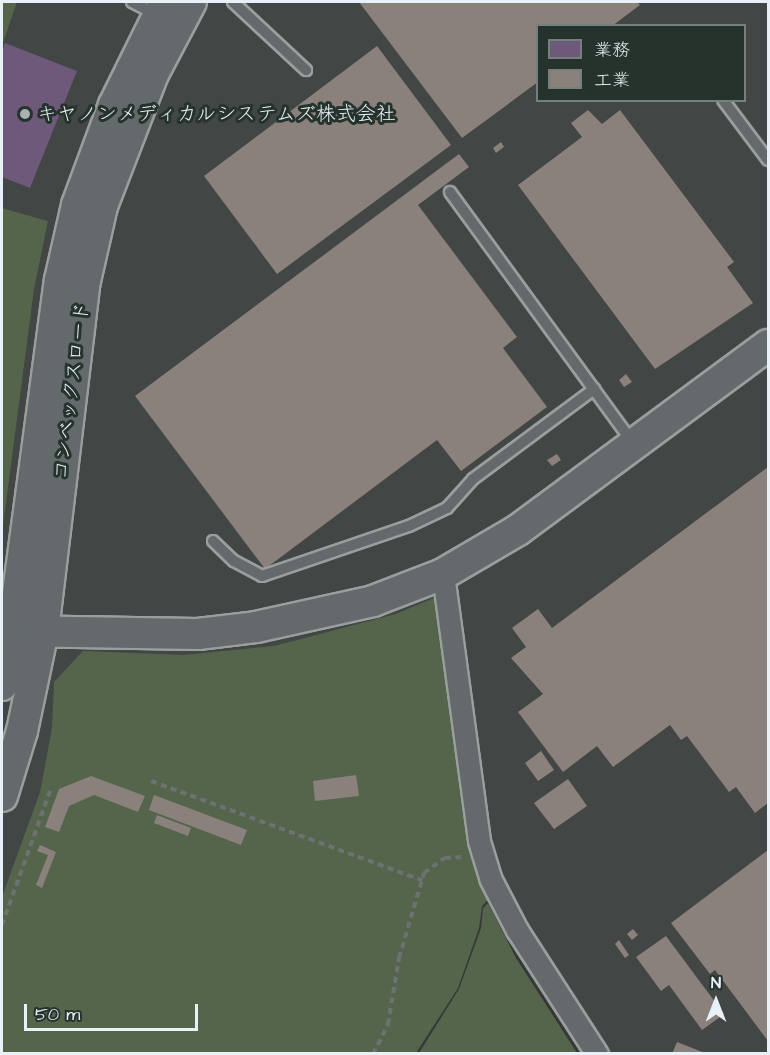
<!DOCTYPE html>
<html>
<head>
<meta charset="utf-8">
<style>
	body { margin:0 }
	#map { position:relative; width:770px; height:1055px; overflow:hidden; background:#343937; font-family:"Architects Daughter","Klee One",sans-serif }
	div>[style] { position:absolute }
	[style*='--x'] { left:calc(var(--x)*1px); top:calc(var(--y)*1px); width:calc(var(--w)*1px); rotate:calc(var(--a)*1deg) }
	.built>* { inset:0; background:#424645 }
	.green>* { inset:0; background:#54654c }
	.offices>* { inset:0; background:#6d597a }
	.industry>* { inset:0; background:#8a817c }
	.path>* { height:4px; margin-top:-2px; transform-origin:0; background:repeating-linear-gradient(90deg,#6e7171 0 6px,transparent 0 10.5px) }
	.roads { filter:drop-shadow(2px 0 #9a9e9e) drop-shadow(-2px 0 #9a9e9e) drop-shadow(0 2px #9a9e9e) drop-shadow(0 -2px #9a9e9e) }
	.lane>* { height:10px; margin:-5px; padding:0 5px; transform-origin:5px; border-radius:5px; background:#646a6b }
	.street>* { height:21px; margin:-10.5px; padding:0 10.5px; transform-origin:10.5px; border-radius:10.5px; background:#646a6b }
	.secondary>* { height:30px; margin:-15px; padding:0 15px; transform-origin:15px; border-radius:15px; background:#646a6b }
	.dots>* { width:16px; height:16px; translate:-50% -50%; box-sizing:border-box; border:3px solid #26332d; border-radius:50% }
	span { translate:-50% -50%; white-space:nowrap; text-align:center; line-height:1.15; -webkit-text-stroke:6px #26332d; paint-order:stroke }
	.poi-label { font-size:20px; color:#e8f1f8 }
	.left { translate:0 -50%; text-align:left }
	.street-label { font-size:20px; color:#e8f1f8 }
	.frame { position:absolute; inset:0; border:3px solid #e8f1f8; pointer-events:none }
	.legend { position:absolute; left:536px; top:24px; width:210px; height:78px; box-sizing:border-box; background:#26332d; border:2px solid #747f7e; margin:0; padding:8px 10px; list-style:none; font-size:18px; color:#e8f1f8 }
	.legend li { display:flex; align-items:center; gap:12px; height:30px }
	.legend b { width:30px; border:2px solid #747f7e }
	.north { position:absolute; left:686px; top:971px; width:60px; height:60px; -webkit-text-stroke:4px #26332d; paint-order:stroke; rotate:0deg; font-size:16px; font-weight:700; line-height:24px; text-align:center; color:#e8f1f8 }
	.north::after { content:''; display:block; margin:auto; width:21px; height:27px; background:#e8f1f8; clip-path:polygon(50% 0,100% 100%,50% 72%,0 100%) }
	.scale { position:absolute; left:24px; top:1004px; width:174px; height:27px; box-sizing:border-box; border:3px solid #e8f1f8; border-top:0; padding-left:8px; font-size:18px; line-height:21px; white-space:nowrap; color:#e8f1f8; -webkit-text-stroke:4px #26332d; paint-order:stroke }
</style>
</head>
<body>
<div id="map">
	<div class="built">
		<div style="clip-path:polygon(evenodd,17px 2px,768px 2px,768px 1053px,583px 1053px,488px 900px,482px 906px,479px 928px,458px 988px,416px 1053px,2px 1054px,2px 534px,34px 290px,48px 221px,2px 208px,2px 46px,17px 2px,538px 26px,744px 26px,744px 100px,538px 100px,538px 26px)"></div>
	</div>
	<div class="green">
		<div style="clip-path:polygon(2px 2px,17px 2px,2px 46px)"></div>
		<div style="clip-path:polygon(2px 208px,48px 221px,34px 290px,2px 534px)"></div>
		<div style="clip-path:polygon(436px 597px,467px 835px,488px 900px,482px 906px,479px 928px,458px 988px,416px 1053px,2px 1054px,2px 897px,40px 792px,52px 728px,54px 682px,83px 651px,184px 655px,274px 646px,396px 614px)"></div>
		<div style="clip-path:polygon(488px 903px,516px 958px,577px 1053px,419px 1053px,459px 989px,481px 928px,483px 908px)"></div>
	</div>
	<div class="offices">
		<div style="clip-path:polygon(5px 43px,77px 71px,30px 188px,2px 177px,2px 52px)"></div>
	</div>
	<div class="industry">
		<div style="clip-path:polygon(359px 2px,637px 2px,640px 5px,612px 26px,538px 26px,538px 82px,462px 138px)"></div>
		<div style="clip-path:polygon(377px 46px,451px 145px,277px 274px,204px 176px)"></div>
		<div style="clip-path:polygon(588px 110px,602px 124px,620px 110px,734px 262px,727px 267px,753px 303px,655px 369px,518px 185px,582px 137px,571px 123px)"></div>
		<div style="clip-path:polygon(501px 142px,504px 147px,496px 153px,493px 148px)"></div>
		<div style="clip-path:polygon(459px 154px,469px 167px,418px 205px,517px 337px,503px 348px,547px 407px,461px 471px,437px 440px,265px 569px,135px 396px)"></div>
		<div style="clip-path:polygon(626px 374px,632px 382px,624px 387px,619px 380px)"></div>
		<div style="clip-path:polygon(557px 454px,561px 460px,552px 466px,547px 460px)"></div>
		<div style="clip-path:polygon(768px 467px,768px 803px,755px 813px,736px 787px,729px 792px,687px 736px,681px 740px,670px 725px,613px 767px,597px 746px,563px 772px,518px 712px,543px 694px,511px 658px,526px 647px,512px 628px,538px 609px,552px 628px)"></div>
		<div style="clip-path:polygon(541px 751px,554px 770px,538px 781px,525px 763px)"></div>
		<div style="clip-path:polygon(356px 775px,359px 796px,315px 801px,313px 781px)"></div>
		<div style="clip-path:polygon(91px 776px,145px 796px,138px 812px,94px 795px,69px 806px,59px 832px,45px 827px,59px 789px)"></div>
		<div style="clip-path:polygon(568px 779px,587px 806px,554px 829px,534px 803px)"></div>
		<div style="clip-path:polygon(154px 795px,247px 830px,241px 845px,149px 810px)"></div>
		<div style="clip-path:polygon(157px 815px,191px 828px,188px 836px,154px 823px)"></div>
		<div style="clip-path:polygon(40px 845px,56px 852px,42px 888px,36px 885px,48px 855px,37px 851px)"></div>
		<div style="clip-path:polygon(768px 850px,768px 1041px,715px 970px,710px 974px,671px 923px)"></div>
		<div style="clip-path:polygon(633px 929px,638px 935px,632px 940px,627px 934px)"></div>
		<div style="clip-path:polygon(666px 936px,724px 1014px,702px 1030px,669px 985px,661px 991px,636px 957px)"></div>
		<div style="clip-path:polygon(619px 940px,629px 955px,625px 958px,615px 944px)"></div>
		<div style="clip-path:polygon(677px 1042px,705px 1053px,705px 1054px,672px 1054px)"></div>
	</div>
	<div class="path">
		<div style="--x:151;--y:781;--w:289;--a:20.1"></div>
		<div style="--x:2;--y:925;--w:145;--a:-70.3"></div>
		<div style="--x:373;--y:1054;--w:34;--a:-63"></div>
		<div style="--x:388;--y:1024;--w:67;--a:-80.5"></div>
		<div style="--x:399;--y:958;--w:89;--a:-73.6"></div>
		<div style="--x:424;--y:873;--w:26;--a:-36"></div>
		<div style="--x:445;--y:858;--w:17;--a:-3"></div>
	</div>
	<div class="roads">
		<div class="lane">
			<div style="--x:132;--y:2;--w:27;--a:27"></div>
			<div style="--x:233;--y:2;--w:100;--a:43"></div>
			<div style="--x:723;--y:100;--w:75;--a:53.1"></div>
			<div style="--x:450;--y:192;--w:309;--a:53.9"></div>
			<div style="--x:213;--y:541;--w:29;--a:44"></div>
			<div style="--x:234;--y:561;--w:32;--a:28"></div>
			<div style="--x:262;--y:576;--w:155;--a:-18.8"></div>
			<div style="--x:409;--y:526;--w:42;--a:-25.3"></div>
			<div style="--x:447;--y:508;--w:39;--a:-48"></div>
			<div style="--x:473;--y:479;--w:151;--a:-36.6"></div>
		</div>
		<div class="street">
			<div style="--x:443;--y:574;--w:269;--a:82.3"></div>
			<div style="--x:479;--y:841;--w:39;--a:73"></div>
			<div style="--x:490;--y:878;--w:59;--a:62.6"></div>
			<div style="--x:517;--y:930;--w:148;--a:57.2"></div>
		</div>
		<div class="secondary">
			<div style="--x:13;--y:631;--w:185;--a:0.9"></div>
			<div style="--x:198;--y:634;--w:58;--a:-6.9"></div>
			<div style="--x:256;--y:627;--w:120;--a:-12.5"></div>
			<div style="--x:373;--y:601;--w:75;--a:-21.1"></div>
			<div style="--x:443;--y:574;--w:87;--a:-30.4"></div>
			<div style="--x:518;--y:530;--w:311;--a:-36.5"></div>
			<div style="--x:2;--y:685;--w:55;--a:-78.5"></div>
			<div style="--x:13;--y:631;--w:354;--a:-82.4"></div>
			<div style="--x:60;--y:280;--w:77;--a:-77.2"></div>
			<div style="--x:77;--y:205;--w:107;--a:-69.7"></div>
			<div style="--x:114;--y:105;--w:115;--a:-63.7"></div>
			<div style="--x:2;--y:796;--w:68;--a:-72.9"></div>
			<div style="--x:22;--y:731;--w:102;--a:-78.1"></div>
			<div style="--x:43;--y:631;--w:353;--a:-83.2"></div>
			<div style="--x:85;--y:281;--w:77;--a:-77.2"></div>
			<div style="--x:102;--y:206;--w:142;--a:-68.9"></div>
			<div style="--x:153;--y:74;--w:81;--a:-62.2"></div>
		</div>
	</div>
	<div class="dots">
		<div style="left:25px;top:114px;background:#a9b1b4"></div>
	</div>
	<div class="poi-label">
		<span class="left" style="left:37px;top:114px">キヤノンメディカルシステムズ株式会社</span>
	</div>
	<div class="street-label">
		<span style="left:72px;top:391px;rotate:-83deg">コンベックスロード</span>
	</div>
	<div class="frame"></div>
	<ul class="legend">
	<li><b style="height:16px;background:#6d597a"></b>業務</li>
	<li><b style="height:16px;background:#8a817c"></b>工業</li>
	</ul>
	<div class="north">N</div>
	<div class="scale">50 m</div>
</div>
</body>
</html>
